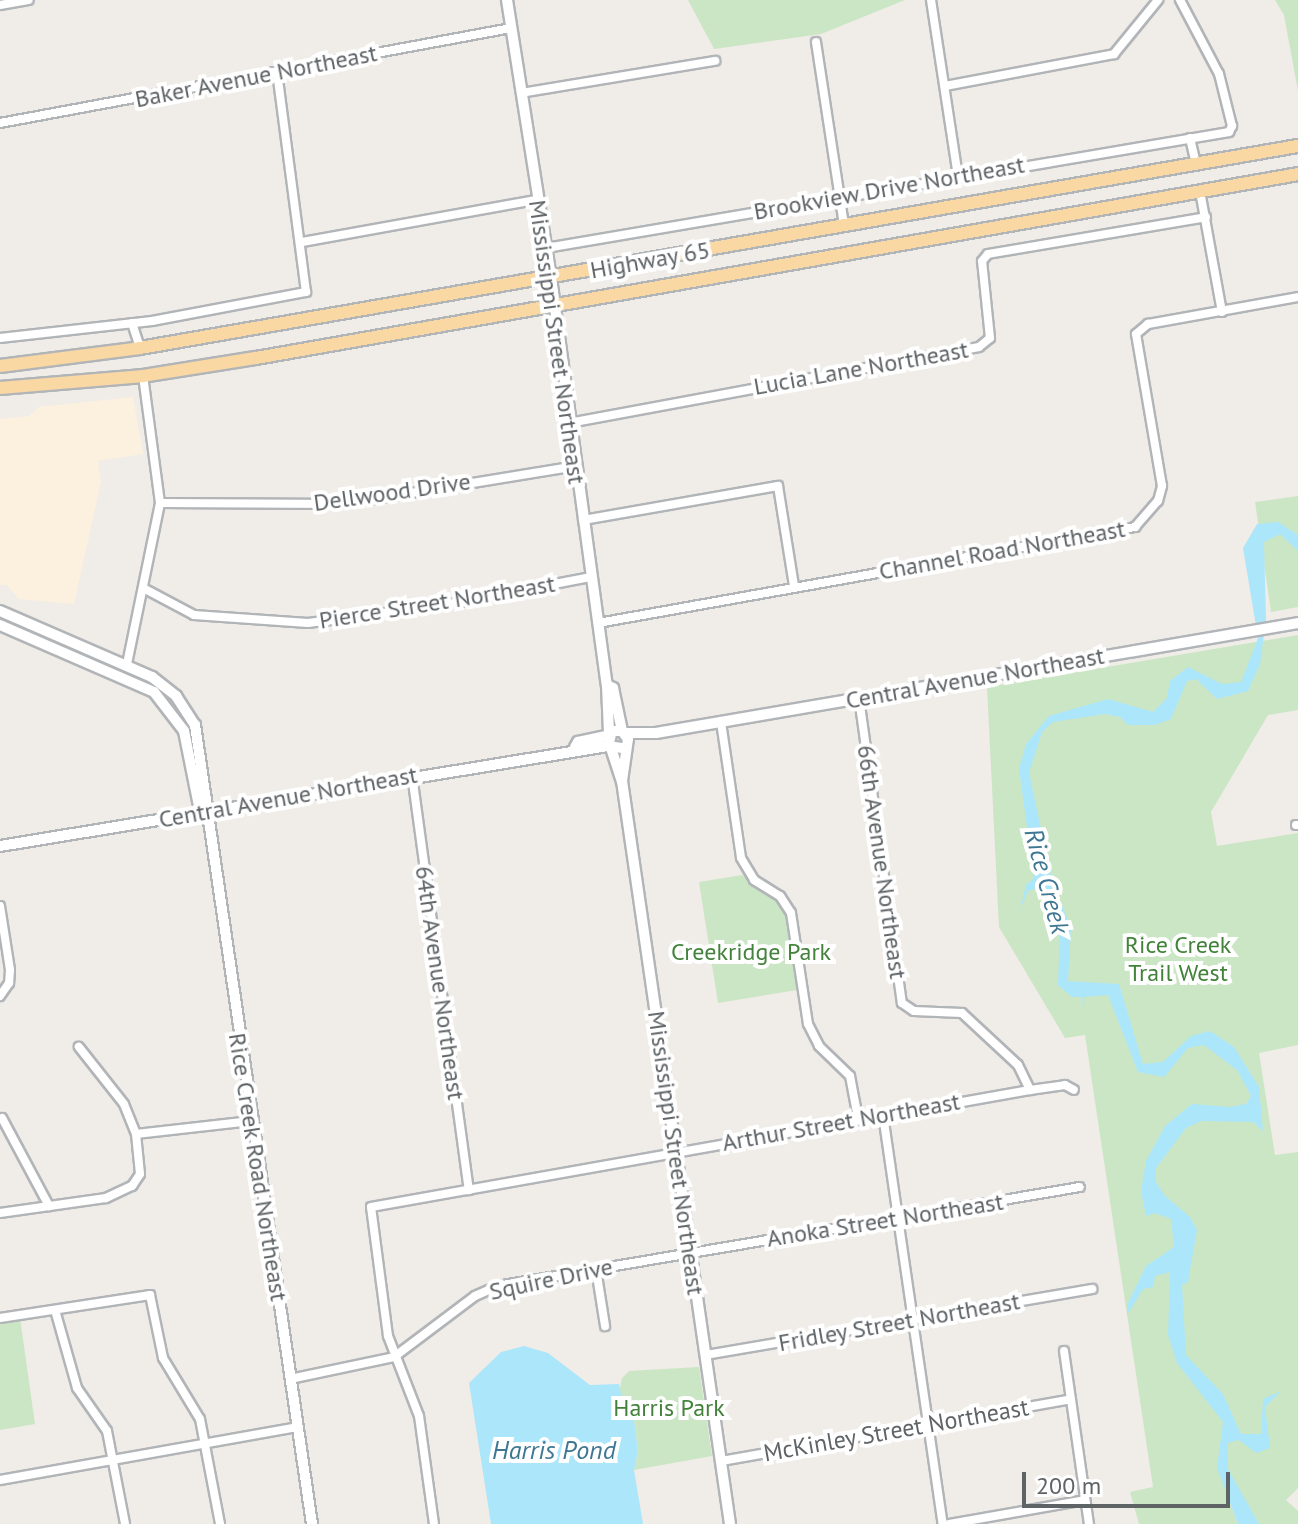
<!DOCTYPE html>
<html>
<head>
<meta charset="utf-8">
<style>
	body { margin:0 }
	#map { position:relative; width:1298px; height:1524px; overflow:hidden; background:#f0ece7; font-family:"PT Sans",sans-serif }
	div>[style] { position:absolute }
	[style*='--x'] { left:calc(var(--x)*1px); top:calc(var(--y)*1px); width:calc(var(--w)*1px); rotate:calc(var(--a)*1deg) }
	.commercial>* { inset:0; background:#fcf1df }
	.green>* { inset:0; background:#cbe6c5 }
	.water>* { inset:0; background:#ace6fb }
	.roads { filter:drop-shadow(2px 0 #b2b5b8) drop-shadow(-2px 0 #b2b5b8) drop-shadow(0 2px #b2b5b8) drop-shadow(0 -2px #b2b5b8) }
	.minor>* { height:8px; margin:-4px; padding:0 4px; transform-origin:4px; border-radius:4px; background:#fff }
	.tertiary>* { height:10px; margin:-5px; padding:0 5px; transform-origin:5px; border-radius:5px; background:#fff }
	.trunk>* { height:12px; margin:-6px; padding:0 6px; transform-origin:6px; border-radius:6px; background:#fad8a4 }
	span { translate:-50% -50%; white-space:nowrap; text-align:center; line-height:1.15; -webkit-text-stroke:8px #fff; paint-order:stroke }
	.street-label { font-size:24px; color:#5e6366 }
	.park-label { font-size:24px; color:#42823a }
	.water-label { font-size:26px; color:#3f7793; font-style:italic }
	.scale { position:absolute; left:1022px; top:1472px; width:208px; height:36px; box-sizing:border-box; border:4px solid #5e6366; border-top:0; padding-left:10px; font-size:24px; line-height:28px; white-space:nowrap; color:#5e6366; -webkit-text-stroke:6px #fff; paint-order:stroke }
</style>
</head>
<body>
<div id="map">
	<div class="commercial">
		<div style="clip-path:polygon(133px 397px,143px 454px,98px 461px,101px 482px,74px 604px,19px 599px,7px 585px,0 585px,0 419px,29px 416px,39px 407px)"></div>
	</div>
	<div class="green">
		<div style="clip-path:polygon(688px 0,905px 0,821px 34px,714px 49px)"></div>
		<div style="clip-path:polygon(1275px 0,1298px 0,1298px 91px,1284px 15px)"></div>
		<div style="clip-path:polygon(1298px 496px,1298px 607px,1271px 612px,1255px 502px)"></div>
		<div style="clip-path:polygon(1298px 635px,1298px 710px,1268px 715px,1211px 812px,1217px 846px,1298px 833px,1298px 1045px,1259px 1053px,1275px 1155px,1298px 1152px,1298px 1488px,1286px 1500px,1298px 1511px,1298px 1524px,1259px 1524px,1231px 1476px,1221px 1478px,1238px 1524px,1139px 1524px,1130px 1492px,1153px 1487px,1085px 1035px,1065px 1038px,999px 927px,987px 687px)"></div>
		<div style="clip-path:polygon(742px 875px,776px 900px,786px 915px,797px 990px,718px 1003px,699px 882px)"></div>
		<div style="clip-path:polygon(20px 1318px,35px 1424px,0 1430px,0 1321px)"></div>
		<div style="clip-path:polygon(699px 1367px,712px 1456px,634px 1470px,638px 1451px,634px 1421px,619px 1392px,622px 1378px,629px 1371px)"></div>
	</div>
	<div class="water">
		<div style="clip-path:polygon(1278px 522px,1298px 535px,1298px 551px,1280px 534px,1264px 542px,1266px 619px,1260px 664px,1248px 691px,1217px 699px,1196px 679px,1187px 681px,1171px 719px,1155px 725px,1128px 725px,1120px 717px,1105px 714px,1053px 722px,1042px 732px,1029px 773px,1052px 880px,1071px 928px,1068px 981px,1119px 984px,1143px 1064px,1163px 1062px,1191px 1036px,1210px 1031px,1234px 1047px,1259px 1087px,1263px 1131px,1253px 1122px,1201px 1121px,1186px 1128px,1156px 1168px,1156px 1182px,1165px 1196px,1190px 1217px,1197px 1230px,1188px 1282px,1182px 1285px,1186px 1355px,1223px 1394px,1241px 1434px,1261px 1434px,1263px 1399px,1281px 1391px,1265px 1407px,1270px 1448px,1256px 1453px,1239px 1440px,1228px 1443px,1228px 1469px,1259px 1524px,1238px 1524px,1217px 1468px,1223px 1422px,1177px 1363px,1168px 1335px,1170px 1272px,1155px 1276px,1153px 1287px,1143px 1289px,1127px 1315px,1127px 1305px,1146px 1266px,1174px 1247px,1171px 1219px,1155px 1213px,1146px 1216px,1141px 1191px,1146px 1161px,1165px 1126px,1192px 1104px,1230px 1107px,1246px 1104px,1251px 1096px,1237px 1070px,1204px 1045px,1188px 1048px,1164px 1077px,1138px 1072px,1108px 995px,1084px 997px,1083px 1009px,1082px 997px,1072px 997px,1058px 985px,1060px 932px,1041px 887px,1028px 891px,1020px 910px,1026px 885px,1034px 878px,1019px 769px,1026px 744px,1049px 716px,1108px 699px,1153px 712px,1167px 698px,1170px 681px,1188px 667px,1222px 684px,1241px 682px,1258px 638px,1243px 548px,1257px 524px)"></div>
		<div style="clip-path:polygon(524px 1346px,548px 1353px,590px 1385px,619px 1384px,625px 1412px,634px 1421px,638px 1451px,634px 1470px,643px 1524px,491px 1524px,469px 1383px,501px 1352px)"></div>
	</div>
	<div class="roads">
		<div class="minor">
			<div style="--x:931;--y:0;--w:178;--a:81.3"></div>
			<div style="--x:0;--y:5;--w:29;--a:-10"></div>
			<div style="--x:816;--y:42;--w:186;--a:81.3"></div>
			<div style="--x:945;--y:86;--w:172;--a:-10.7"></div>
			<div style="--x:1114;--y:54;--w:70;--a:-50.8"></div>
			<div style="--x:521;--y:93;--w:197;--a:-9.4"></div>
			<div style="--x:0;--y:123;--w:520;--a:-10.53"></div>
			<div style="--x:1190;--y:138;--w:27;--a:77"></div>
			<div style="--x:1200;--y:191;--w:123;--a:79.7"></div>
			<div style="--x:302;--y:242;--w:238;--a:-10.2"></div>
			<div style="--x:546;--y:248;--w:693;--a:-9.64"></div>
			<div style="--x:1229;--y:132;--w:7;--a:-63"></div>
			<div style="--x:1232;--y:126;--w:54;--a:-104"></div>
			<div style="--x:1219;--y:74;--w:84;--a:-117.8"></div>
			<div style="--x:132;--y:323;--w:26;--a:72"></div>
			<div style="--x:0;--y:338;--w:153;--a:-6.4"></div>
			<div style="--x:152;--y:321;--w:157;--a:-10.7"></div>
			<div style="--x:306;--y:292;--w:222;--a:-97.5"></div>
			<div style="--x:569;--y:423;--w:417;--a:-10.5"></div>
			<div style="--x:979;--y:347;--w:14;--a:-39"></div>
			<div style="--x:990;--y:338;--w:77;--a:-95.9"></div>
			<div style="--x:982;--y:261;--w:9;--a:-49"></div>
			<div style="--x:988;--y:254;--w:221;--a:-9.6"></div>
			<div style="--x:160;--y:503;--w:184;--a:0.3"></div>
			<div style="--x:344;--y:504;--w:234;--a:-9.3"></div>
			<div style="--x:583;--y:520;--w:198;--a:-9.9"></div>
			<div style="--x:778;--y:486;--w:101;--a:80.9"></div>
			<div style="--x:145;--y:589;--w:55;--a:28"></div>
			<div style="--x:194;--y:615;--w:114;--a:4"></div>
			<div style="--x:308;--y:623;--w:138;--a:-7.5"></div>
			<div style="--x:445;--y:605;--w:149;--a:-10.9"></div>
			<div style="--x:598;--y:623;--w:546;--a:-10.14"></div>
			<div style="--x:1135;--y:527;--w:35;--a:-49"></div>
			<div style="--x:1158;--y:501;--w:16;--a:-75"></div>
			<div style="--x:1162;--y:486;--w:154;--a:-99.7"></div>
			<div style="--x:1136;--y:334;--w:16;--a:-40"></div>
			<div style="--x:1148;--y:324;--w:152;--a:-10.2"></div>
			<div style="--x:127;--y:664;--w:164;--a:-78.4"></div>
			<div style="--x:160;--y:503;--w:128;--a:-97.6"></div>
			<div style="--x:859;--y:698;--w:308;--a:82"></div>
			<div style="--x:902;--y:1003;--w:14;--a:34"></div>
			<div style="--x:914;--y:1011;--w:48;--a:2.4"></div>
			<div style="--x:962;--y:1013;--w:76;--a:42.9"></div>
			<div style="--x:1018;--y:1065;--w:28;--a:64"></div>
			<div style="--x:721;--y:722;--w:137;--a:81.6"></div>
			<div style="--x:741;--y:858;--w:26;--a:59"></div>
			<div style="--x:754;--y:880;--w:31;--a:32"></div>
			<div style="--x:780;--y:896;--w:20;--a:57"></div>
			<div style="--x:791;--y:913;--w:112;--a:81.3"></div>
			<div style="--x:808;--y:1024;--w:25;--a:63"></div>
			<div style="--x:819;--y:1046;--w:43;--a:44.1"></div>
			<div style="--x:850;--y:1076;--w:43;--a:79.2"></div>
			<div style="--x:412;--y:775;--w:419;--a:82.2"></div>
			<div style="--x:1296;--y:825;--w:2;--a:0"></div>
			<div style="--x:0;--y:906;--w:65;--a:81.1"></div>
			<div style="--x:10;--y:970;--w:13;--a:94"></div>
			<div style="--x:9;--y:983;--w:16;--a:125"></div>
			<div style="--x:883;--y:1115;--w:413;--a:81.7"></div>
			<div style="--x:2;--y:1118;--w:100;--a:61.9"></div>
			<div style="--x:136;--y:1134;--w:116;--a:-6.4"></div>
			<div style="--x:0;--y:1213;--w:107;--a:-8.1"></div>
			<div style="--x:106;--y:1198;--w:29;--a:-25"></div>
			<div style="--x:132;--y:1186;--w:14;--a:-56"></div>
			<div style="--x:140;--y:1174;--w:40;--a:-95.7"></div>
			<div style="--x:136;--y:1134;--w:32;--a:-112"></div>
			<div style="--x:124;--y:1104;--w:73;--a:-128.3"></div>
			<div style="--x:596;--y:1269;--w:58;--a:81"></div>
			<div style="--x:55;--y:1310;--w:81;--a:74.2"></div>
			<div style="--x:77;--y:1388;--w:52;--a:55.1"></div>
			<div style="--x:107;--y:1431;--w:95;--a:79"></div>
			<div style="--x:0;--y:1318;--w:152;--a:-8.7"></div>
			<div style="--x:150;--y:1295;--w:64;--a:78.3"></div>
			<div style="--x:163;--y:1358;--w:71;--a:58.8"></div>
			<div style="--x:200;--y:1419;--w:107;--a:79.2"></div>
			<div style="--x:1064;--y:1351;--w:175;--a:81.8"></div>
			<div style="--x:706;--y:1355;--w:392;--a:-9.7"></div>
			<div style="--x:290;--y:1379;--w:106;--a:-11.9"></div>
			<div style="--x:394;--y:1357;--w:101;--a:-37"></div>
			<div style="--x:475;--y:1296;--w:24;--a:-24"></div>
			<div style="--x:497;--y:1286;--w:591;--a:-9.64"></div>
			<div style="--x:721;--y:1461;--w:355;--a:-10"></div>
			<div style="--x:0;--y:1480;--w:302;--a:-10.1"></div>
			<div style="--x:434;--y:1524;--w:109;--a:-97.9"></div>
			<div style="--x:419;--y:1416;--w:86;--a:-111.2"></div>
			<div style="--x:388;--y:1336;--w:130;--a:-97.5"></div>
			<div style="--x:371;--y:1207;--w:669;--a:-10.07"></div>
			<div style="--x:1030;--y:1090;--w:35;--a:-8"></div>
			<div style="--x:1065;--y:1085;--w:10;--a:29"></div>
			<div style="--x:949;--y:1524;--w:138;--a:-10"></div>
		</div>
		<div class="tertiary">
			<div style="--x:507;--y:0;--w:281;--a:81"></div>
			<div style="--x:551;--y:278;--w:411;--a:82.2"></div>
			<div style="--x:607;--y:685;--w:48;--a:87.6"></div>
			<div style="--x:0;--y:611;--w:166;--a:23.5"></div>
			<div style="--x:152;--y:677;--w:31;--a:38"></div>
			<div style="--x:176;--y:696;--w:35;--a:57"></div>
			<div style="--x:195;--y:725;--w:808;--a:81.67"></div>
			<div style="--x:0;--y:625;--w:168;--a:23.5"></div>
			<div style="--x:154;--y:692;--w:49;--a:52.4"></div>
			<div style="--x:184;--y:731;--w:71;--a:78.7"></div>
			<div style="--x:198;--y:801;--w:13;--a:51"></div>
			<div style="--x:607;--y:685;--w:7;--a:27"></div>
			<div style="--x:613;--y:688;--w:44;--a:78.2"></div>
			<div style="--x:625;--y:733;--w:31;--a:0"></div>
			<div style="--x:656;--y:733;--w:651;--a:-9.72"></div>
			<div style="--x:575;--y:747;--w:6;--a:-59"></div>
			<div style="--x:578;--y:742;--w:30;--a:-12"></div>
			<div style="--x:611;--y:748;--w:35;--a:72"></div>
			<div style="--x:622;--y:781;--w:751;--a:81.73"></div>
			<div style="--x:622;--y:781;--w:42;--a:-81.9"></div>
			<div style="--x:628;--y:739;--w:10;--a:-127"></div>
			<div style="--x:622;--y:731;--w:10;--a:180"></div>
			<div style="--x:612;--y:731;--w:16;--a:105"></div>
			<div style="--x:608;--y:746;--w:15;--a:8"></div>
			<div style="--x:0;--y:846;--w:616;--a:-9.34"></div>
		</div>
		<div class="trunk">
			<div style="--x:0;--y:366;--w:141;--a:-7.3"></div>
			<div style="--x:140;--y:348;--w:1175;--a:-9.9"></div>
			<div style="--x:0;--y:388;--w:144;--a:-4.8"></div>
			<div style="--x:143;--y:376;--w:114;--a:-9.1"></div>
			<div style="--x:256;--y:358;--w:1058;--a:-10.01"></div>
		</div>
	</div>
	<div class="street-label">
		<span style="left:256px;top:76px;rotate:-11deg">Baker Avenue Northeast</span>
		<span style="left:889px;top:188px;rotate:-10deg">Brookview Drive Northeast</span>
		<span style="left:650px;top:260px;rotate:-10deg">Highway 65</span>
		<span style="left:557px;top:342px;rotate:82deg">Mississippi Street Northeast</span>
		<span style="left:861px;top:368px;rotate:-10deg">Lucia Lane Northeast</span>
		<span style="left:392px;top:492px;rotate:-8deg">Dellwood Drive</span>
		<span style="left:1002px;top:550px;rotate:-10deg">Channel Road Northeast</span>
		<span style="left:437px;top:602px;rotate:-9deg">Pierce Street Northeast</span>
		<span style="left:975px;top:678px;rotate:-10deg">Central Avenue Northeast</span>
		<span style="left:288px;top:797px;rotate:-10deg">Central Avenue Northeast</span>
		<span style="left:882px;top:862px;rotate:82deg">66th Avenue Northeast</span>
		<span style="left:440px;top:983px;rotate:82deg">64th Avenue Northeast</span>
		<span style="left:841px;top:1122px;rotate:-10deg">Arthur Street Northeast</span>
		<span style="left:676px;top:1153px;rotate:82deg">Mississippi Street Northeast</span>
		<span style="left:258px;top:1167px;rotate:81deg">Rice Creek Road Northeast</span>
		<span style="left:885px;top:1220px;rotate:-9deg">Anoka Street Northeast</span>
		<span style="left:551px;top:1279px;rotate:-12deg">Squire Drive</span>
		<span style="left:899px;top:1322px;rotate:-10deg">Fridley Street Northeast</span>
		<span style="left:896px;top:1430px;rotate:-10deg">McKinley Street Northeast</span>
	</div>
	<div class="park-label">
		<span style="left:1178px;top:959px">Rice Creek<br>Trail West</span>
		<span style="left:751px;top:952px">Creekridge Park</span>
		<span style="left:669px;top:1408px">Harris Park</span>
	</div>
	<div class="water-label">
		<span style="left:1047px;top:881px;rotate:75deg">Rice Creek</span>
		<span style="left:554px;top:1450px">Harris Pond</span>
	</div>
	<div class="scale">200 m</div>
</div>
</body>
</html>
